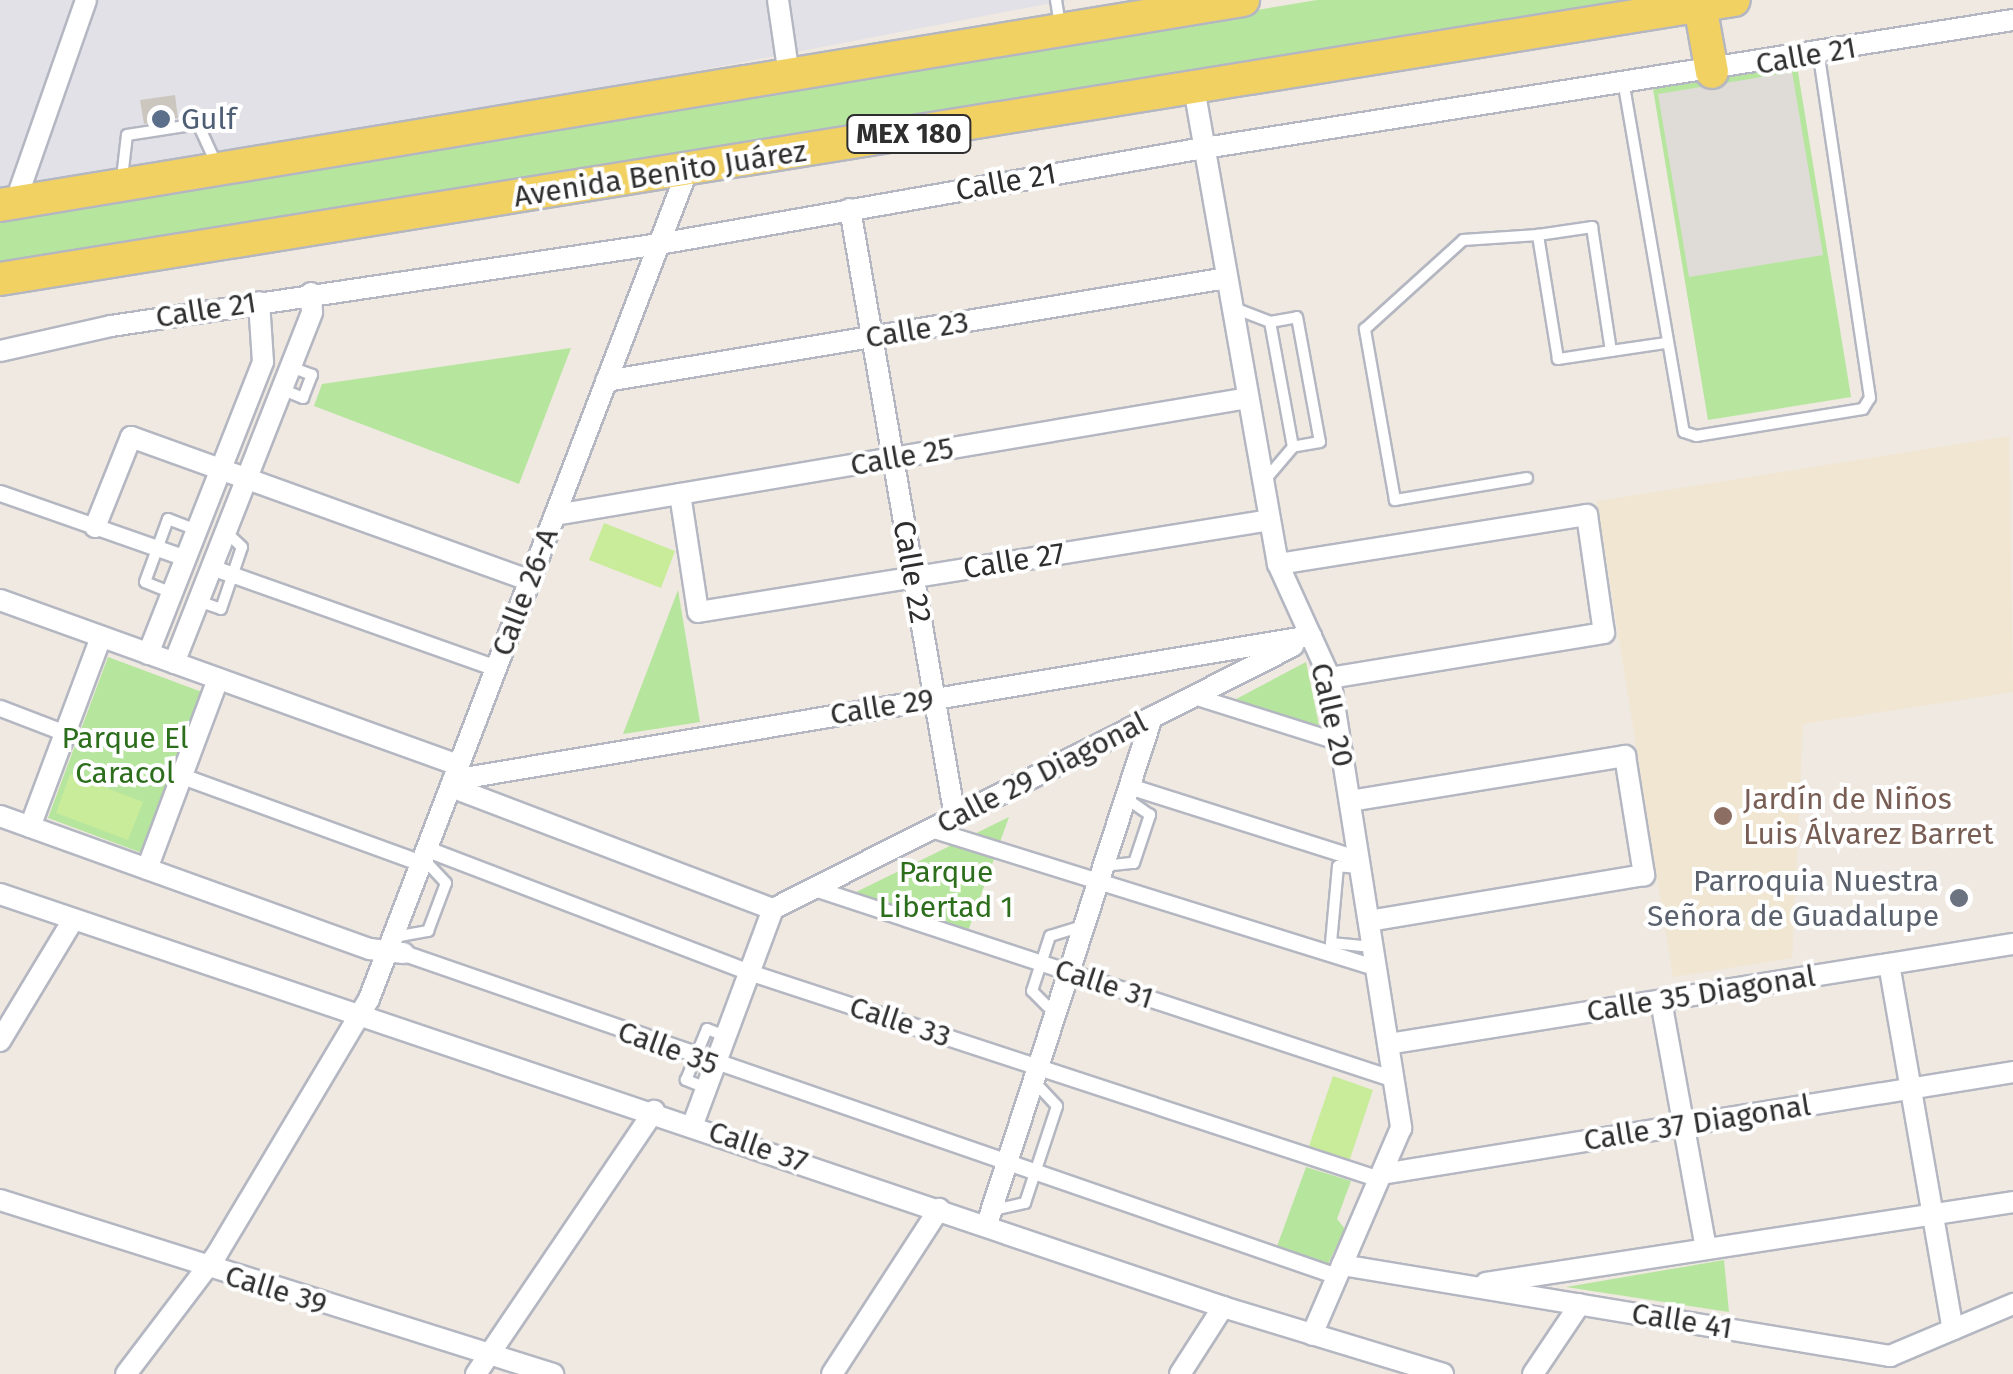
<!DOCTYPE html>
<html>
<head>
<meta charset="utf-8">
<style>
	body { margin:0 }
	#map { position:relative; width:2013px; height:1374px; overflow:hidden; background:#efe9e1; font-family:"Fira Sans",sans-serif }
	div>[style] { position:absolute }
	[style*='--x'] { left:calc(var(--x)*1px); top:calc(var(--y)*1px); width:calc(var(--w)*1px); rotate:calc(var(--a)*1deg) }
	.industrial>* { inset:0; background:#e3e1e8 }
	.education>* { inset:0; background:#f0e6d1 }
	.green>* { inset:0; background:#b6e59e }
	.pitch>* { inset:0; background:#c9ec9a }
	.plaza>* { inset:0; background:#dfdcd8 }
	.building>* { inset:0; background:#cbc7bf }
	.roads { filter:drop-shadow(2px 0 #b4b7c1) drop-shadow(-2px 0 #b4b7c1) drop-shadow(0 2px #b4b7c1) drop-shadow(0 -2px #b4b7c1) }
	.service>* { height:10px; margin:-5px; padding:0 5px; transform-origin:5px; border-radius:5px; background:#fff }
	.pedestrian>* { height:15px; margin:-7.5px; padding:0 7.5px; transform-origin:7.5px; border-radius:7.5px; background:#fff }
	.minor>* { height:20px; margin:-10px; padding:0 10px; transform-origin:10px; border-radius:10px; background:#fff }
	.primary>* { height:32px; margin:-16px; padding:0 16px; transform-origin:16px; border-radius:16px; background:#f2d163 }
	.dots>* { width:28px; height:28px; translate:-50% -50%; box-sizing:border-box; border:5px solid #fff; border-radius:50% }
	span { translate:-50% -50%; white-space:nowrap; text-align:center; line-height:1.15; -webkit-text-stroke:8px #fff; paint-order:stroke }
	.shield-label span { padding:2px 8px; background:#fff; border:2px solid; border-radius:8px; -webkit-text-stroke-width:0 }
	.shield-label { font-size:28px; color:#2e2e2e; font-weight:700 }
	.street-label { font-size:30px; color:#2e2e2e }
	.service-label { font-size:30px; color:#4e5e75 }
	.left { translate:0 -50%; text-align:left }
	.park-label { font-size:30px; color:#2c6e1b }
	.education-label { font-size:30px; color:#785e54 }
	.worship-label { font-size:30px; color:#5b616d }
	.right { translate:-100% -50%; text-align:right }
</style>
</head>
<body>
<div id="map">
	<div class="industrial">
		<div style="clip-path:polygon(0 0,1068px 0,0 204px)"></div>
	</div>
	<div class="education">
		<div style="clip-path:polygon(2009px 436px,2013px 692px,1803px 724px,1792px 958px,1673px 977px,1597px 501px)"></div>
	</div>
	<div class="green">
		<div style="clip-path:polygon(1317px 0,1653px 0,0 270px,0 219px)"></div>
		<div style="clip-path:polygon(1797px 66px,1851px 397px,1708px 420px,1653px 89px)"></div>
		<div style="clip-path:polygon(571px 348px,519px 484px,314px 406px,322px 384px)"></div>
		<div style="clip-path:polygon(678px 590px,700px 722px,623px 734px)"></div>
		<div style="clip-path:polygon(108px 657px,202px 692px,142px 853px,48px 818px)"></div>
		<div style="clip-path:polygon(1306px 662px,1321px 735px,1225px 705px)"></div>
		<div style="clip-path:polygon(1009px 817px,967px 934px,850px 895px)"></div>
		<div style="clip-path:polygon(1306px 1167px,1351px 1181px,1337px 1219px,1345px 1229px,1326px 1268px,1276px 1249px)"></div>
		<div style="clip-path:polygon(1724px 1260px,1729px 1312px,1566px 1287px)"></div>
	</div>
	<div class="pitch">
		<div style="clip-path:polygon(604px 523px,675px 551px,661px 588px,589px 560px)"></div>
		<div style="clip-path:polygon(70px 774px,143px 802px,128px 840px,56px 813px)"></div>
		<div style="clip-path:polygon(1333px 1076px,1373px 1090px,1348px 1165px,1307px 1152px)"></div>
	</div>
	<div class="plaza">
		<div style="clip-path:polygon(1792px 72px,1823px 255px,1689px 277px,1658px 94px)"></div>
	</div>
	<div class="building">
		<div style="clip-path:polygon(175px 95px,178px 118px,144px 124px,140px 100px)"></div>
	</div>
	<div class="roads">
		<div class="service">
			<div style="--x:1056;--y:0;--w:24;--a:81"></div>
			<div style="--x:1624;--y:86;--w:351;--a:80.2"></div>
			<div style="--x:1684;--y:432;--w:13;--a:18"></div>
			<div style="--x:1696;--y:436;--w:169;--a:-9.2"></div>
			<div style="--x:1863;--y:409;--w:13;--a:-58"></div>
			<div style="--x:1870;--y:398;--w:347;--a:-98.5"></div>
			<div style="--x:122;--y:178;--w:43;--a:-83.4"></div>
			<div style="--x:127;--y:135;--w:72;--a:-8.8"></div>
			<div style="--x:198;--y:124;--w:43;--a:65.2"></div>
			<div style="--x:1234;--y:308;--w:39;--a:21"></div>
			<div style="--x:1270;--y:322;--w:27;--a:-10"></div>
			<div style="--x:1297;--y:317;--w:127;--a:79.6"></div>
			<div style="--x:1320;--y:442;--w:27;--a:170"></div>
			<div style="--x:1293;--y:447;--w:127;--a:-100.4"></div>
			<div style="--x:1611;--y:351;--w:54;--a:171.4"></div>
			<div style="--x:1558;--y:359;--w:126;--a:-99.2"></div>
			<div style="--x:1538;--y:235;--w:55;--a:-8.4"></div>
			<div style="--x:1592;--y:227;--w:125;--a:81.3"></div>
			<div style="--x:1611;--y:351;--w:56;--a:-8.3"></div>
			<div style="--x:281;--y:389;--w:24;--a:22"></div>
			<div style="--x:303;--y:398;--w:25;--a:-69"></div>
			<div style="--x:312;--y:375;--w:22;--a:-159"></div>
			<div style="--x:1527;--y:478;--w:134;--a:170.5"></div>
			<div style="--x:1395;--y:500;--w:174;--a:-100"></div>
			<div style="--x:1365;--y:329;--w:132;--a:-42.2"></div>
			<div style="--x:1463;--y:240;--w:75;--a:-3.8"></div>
			<div style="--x:1265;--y:480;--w:43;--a:-49.7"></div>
			<div style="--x:172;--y:593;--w:29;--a:-158"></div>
			<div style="--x:145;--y:582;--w:67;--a:-69.9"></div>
			<div style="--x:168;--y:519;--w:31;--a:21"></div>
			<div style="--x:198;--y:601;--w:24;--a:19"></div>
			<div style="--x:221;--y:609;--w:65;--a:-71.3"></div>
			<div style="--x:242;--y:547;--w:22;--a:-137"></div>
			<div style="--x:1103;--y:866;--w:31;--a:-6"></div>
			<div style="--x:1134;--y:863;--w:51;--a:-71.6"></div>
			<div style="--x:1150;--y:815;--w:29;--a:-145"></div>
			<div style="--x:1359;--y:868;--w:21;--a:-175"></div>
			<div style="--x:1338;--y:866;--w:77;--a:95.2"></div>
			<div style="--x:1331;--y:943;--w:42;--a:5.4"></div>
			<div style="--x:394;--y:937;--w:35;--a:-10"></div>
			<div style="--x:428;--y:931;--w:51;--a:-69.4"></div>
			<div style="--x:446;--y:883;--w:33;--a:-133"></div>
			<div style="--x:1054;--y:1013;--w:31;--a:-135"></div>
			<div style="--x:1032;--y:991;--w:58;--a:-71.9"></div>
			<div style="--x:1050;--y:936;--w:34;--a:-17"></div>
			<div style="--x:706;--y:1088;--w:22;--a:-158"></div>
			<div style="--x:686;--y:1080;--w:55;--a:-67.6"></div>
			<div style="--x:707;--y:1029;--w:19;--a:21"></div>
			<div style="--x:994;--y:1210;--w:32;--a:-13"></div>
			<div style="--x:1025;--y:1203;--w:102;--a:-71.7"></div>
			<div style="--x:1057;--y:1106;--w:34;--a:-133"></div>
		</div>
		<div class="pedestrian">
			<div style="--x:0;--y:493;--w:197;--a:19.3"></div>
			<div style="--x:211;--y:567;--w:302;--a:19.5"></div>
			<div style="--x:1194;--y:696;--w:153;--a:17.5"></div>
			<div style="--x:0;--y:708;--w:70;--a:21"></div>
			<div style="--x:182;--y:776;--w:254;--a:20"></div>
			<div style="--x:1129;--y:786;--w:241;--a:17.6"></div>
			<div style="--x:931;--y:829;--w:466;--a:17.3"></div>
			<div style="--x:427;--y:849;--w:345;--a:20.9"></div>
			<div style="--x:749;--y:972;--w:663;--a:18.19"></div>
			<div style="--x:814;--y:888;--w:611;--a:18.23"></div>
			<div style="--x:404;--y:953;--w:987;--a:19.1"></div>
		</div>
		<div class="minor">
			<div style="--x:778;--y:0;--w:76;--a:81.7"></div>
			<div style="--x:1194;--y:88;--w:483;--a:80"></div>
			<div style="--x:1278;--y:564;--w:125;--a:65.5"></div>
			<div style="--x:1330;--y:678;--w:456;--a:81"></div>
			<div style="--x:1401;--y:1128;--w:225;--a:113.3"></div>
			<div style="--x:15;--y:203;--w:215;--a:-70.7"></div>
			<div style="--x:850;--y:209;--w:617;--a:80.2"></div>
			<div style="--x:0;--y:351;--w:114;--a:-12.7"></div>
			<div style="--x:111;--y:326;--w:554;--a:-8.51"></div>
			<div style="--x:659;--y:244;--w:541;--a:-10"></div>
			<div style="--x:1192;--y:150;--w:831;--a:-9"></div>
			<div style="--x:606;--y:381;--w:629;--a:-9.42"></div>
			<div style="--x:680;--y:494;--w:119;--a:81.3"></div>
			<div style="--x:698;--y:612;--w:579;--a:-9.14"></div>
			<div style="--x:555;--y:515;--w:703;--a:-9.58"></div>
			<div style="--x:95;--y:527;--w:97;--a:-68.2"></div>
			<div style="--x:131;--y:437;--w:424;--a:19.8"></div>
			<div style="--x:1278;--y:564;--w:313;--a:-9"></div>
			<div style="--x:1587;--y:515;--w:119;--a:81.8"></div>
			<div style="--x:1604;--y:633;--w:278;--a:170.7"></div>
			<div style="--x:0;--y:600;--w:488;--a:19.8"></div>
			<div style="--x:148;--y:654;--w:314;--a:-68.5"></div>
			<div style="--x:263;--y:362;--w:60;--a:-93.8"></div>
			<div style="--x:174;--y:663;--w:377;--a:-68.5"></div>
			<div style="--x:312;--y:312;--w:19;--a:-93"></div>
			<div style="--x:453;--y:780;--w:870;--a:-9.53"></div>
			<div style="--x:451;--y:787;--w:344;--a:20.8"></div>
			<div style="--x:1350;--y:801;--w:279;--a:-9.3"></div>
			<div style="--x:1625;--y:756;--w:121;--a:80.9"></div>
			<div style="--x:1644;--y:875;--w:279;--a:170.5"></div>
			<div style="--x:0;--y:816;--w:393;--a:19.8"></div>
			<div style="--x:370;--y:949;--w:34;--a:7"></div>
			<div style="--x:30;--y:827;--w:203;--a:-69.5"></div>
			<div style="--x:147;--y:869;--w:203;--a:-69.5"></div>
			<div style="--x:0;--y:894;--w:1291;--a:18.66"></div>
			<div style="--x:1223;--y:1307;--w:230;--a:16.9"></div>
			<div style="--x:773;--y:909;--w:583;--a:-26.83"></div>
			<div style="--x:1889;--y:964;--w:371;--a:80.1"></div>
			<div style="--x:1661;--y:1001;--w:252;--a:79.7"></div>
			<div style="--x:0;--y:1041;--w:141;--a:-58.9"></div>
			<div style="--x:1388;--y:1044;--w:633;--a:-9.09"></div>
			<div style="--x:693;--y:1124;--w:229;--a:-69.6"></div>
			<div style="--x:1382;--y:1174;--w:639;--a:-9.18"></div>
			<div style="--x:0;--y:1200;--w:580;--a:17.47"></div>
			<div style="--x:987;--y:1224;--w:533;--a:-71.97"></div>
			<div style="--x:1342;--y:1265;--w:556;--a:9.43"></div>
			<div style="--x:1890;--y:1356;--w:134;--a:-22.9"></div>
			<div style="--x:1486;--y:1283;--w:533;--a:-8.74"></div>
			<div style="--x:126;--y:1374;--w:151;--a:-52.8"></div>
			<div style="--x:217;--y:1254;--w:297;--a:-59.2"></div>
			<div style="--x:369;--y:999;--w:889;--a:-68.98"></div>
			<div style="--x:476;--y:1374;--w:318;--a:-55.9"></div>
			<div style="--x:832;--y:1374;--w:197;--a:-57"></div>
			<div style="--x:1180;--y:1374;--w:80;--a:-57.3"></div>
			<div style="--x:1533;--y:1374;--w:84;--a:-56.1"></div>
		</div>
		<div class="primary">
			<div style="--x:1699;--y:0;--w:73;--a:79.8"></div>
			<div style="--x:0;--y:205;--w:1260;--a:-9.37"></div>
			<div style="--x:0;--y:279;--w:1756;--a:-9.14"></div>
		</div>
	</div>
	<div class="dots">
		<div style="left:161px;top:119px;background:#5c6f8a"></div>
		<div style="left:1723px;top:816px;background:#8d6e63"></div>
		<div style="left:1959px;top:898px;background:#6b7280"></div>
	</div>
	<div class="shield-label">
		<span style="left:909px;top:134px">MEX 180</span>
	</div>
	<div class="street-label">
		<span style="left:1806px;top:56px;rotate:-10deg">Calle 21</span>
		<span style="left:660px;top:174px;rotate:-9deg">Avenida Benito Juárez</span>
		<span style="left:1006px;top:182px;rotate:-10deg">Calle 21</span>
		<span style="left:206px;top:310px;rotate:-9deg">Calle 21</span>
		<span style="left:917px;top:330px;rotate:-9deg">Calle 23</span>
		<span style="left:902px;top:457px;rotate:-10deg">Calle 25</span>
		<span style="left:1014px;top:561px;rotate:-9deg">Calle 27</span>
		<span style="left:912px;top:572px;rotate:80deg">Calle 22</span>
		<span style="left:525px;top:592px;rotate:-69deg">Calle 26-A</span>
		<span style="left:882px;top:707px;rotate:-9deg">Calle 29</span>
		<span style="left:1332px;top:715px;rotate:77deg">Calle 20</span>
		<span style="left:1042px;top:773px;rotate:-27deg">Calle 29 Diagonal</span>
		<span style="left:1104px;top:984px;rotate:18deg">Calle 31</span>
		<span style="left:1701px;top:994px;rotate:-9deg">Calle 35 Diagonal</span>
		<span style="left:900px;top:1022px;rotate:18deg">Calle 33</span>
		<span style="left:668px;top:1048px;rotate:20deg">Calle 35</span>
		<span style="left:1697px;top:1123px;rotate:-9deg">Calle 37 Diagonal</span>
		<span style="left:758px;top:1147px;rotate:19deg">Calle 37</span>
		<span style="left:276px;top:1290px;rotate:17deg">Calle 39</span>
		<span style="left:1682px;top:1321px;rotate:9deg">Calle 41</span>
	</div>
	<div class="service-label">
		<span class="left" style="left:181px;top:119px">Gulf</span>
	</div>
	<div class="park-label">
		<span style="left:125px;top:755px">Parque El<br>Caracol</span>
		<span style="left:946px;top:889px">Parque<br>Libertad 1</span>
	</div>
	<div class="education-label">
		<span class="left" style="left:1743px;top:816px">Jardín de Niños<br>Luis Álvarez Barret</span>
	</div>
	<div class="worship-label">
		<span class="right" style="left:1939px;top:898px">Parroquia Nuestra<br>Señora de Guadalupe</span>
	</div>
</div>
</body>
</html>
